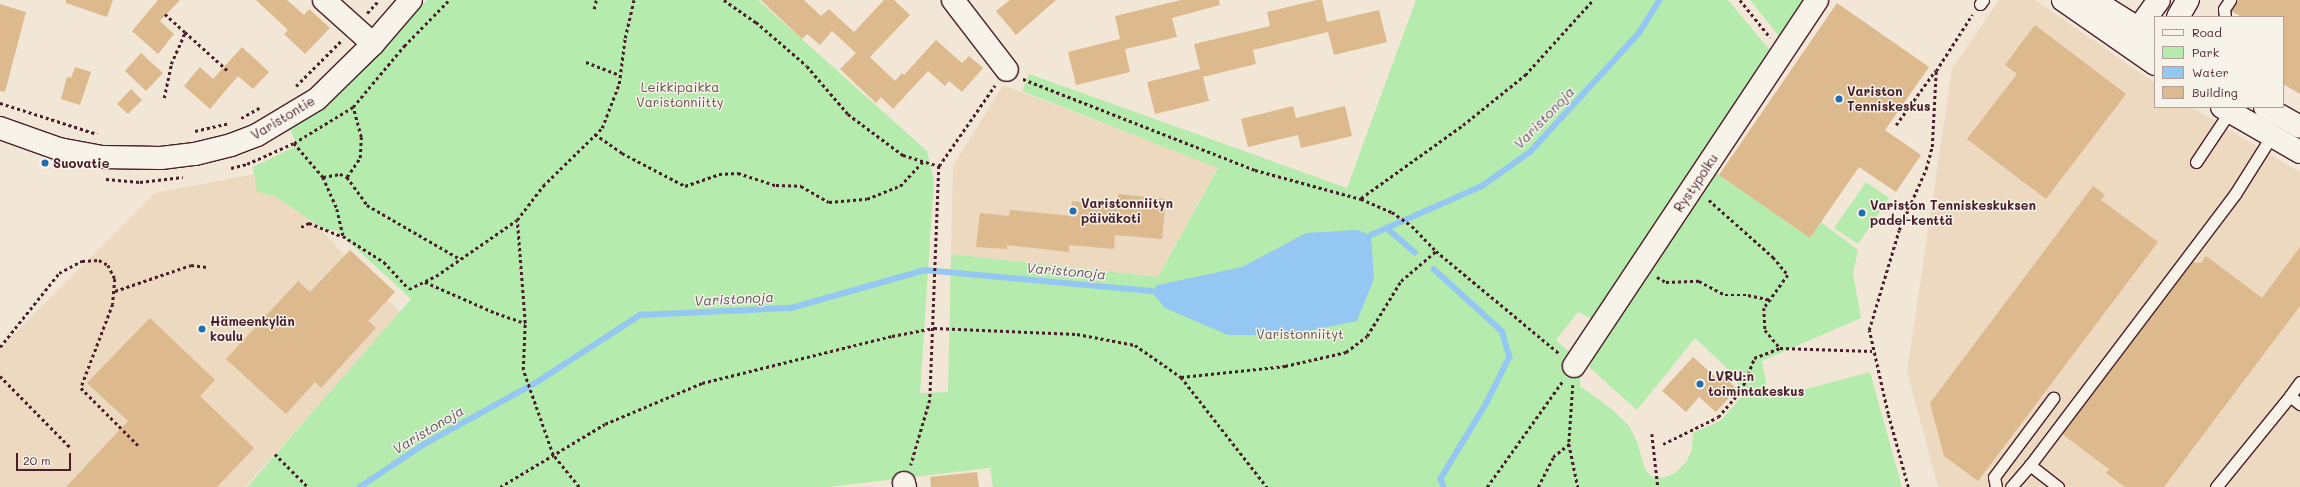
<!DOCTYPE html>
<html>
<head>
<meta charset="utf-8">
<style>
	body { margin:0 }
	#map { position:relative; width:2300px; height:487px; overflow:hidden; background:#f2e7d6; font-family:Mali,sans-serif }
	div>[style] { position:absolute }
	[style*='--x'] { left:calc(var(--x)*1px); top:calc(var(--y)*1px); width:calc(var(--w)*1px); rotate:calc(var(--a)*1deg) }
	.built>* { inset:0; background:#ecd9c0 }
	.green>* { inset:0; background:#b5ebad }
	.water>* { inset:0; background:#94c8f2 }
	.stream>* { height:5.5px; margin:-2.75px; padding:0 2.75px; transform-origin:2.75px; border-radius:2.75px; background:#94c8f2 }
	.building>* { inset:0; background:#ddb98e }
	.path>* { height:2.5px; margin-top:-1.25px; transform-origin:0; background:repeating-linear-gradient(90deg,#4a1f2b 0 3px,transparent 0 6px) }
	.roads { filter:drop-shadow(1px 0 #4a1f2b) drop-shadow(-1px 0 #4a1f2b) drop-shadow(0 1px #4a1f2b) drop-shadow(0 -1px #4a1f2b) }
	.service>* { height:11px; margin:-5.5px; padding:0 5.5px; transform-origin:5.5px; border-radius:5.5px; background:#f7f3e8 }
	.minor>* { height:22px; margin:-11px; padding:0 11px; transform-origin:11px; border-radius:11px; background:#f7f3e8 }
	.secondary>* { height:22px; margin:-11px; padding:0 11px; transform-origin:11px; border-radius:11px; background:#f7f3e8 }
	.dots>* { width:11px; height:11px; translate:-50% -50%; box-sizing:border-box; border:2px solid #f7f3e8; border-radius:50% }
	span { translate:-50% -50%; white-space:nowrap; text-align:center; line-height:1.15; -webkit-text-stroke:3px #f7f3e8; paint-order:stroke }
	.park-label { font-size:13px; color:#65524c }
	.poi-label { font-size:13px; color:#4a1f2b; font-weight:700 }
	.left { translate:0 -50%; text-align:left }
	.street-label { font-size:13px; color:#4a1f2b }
	.water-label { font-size:14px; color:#605267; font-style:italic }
	.legend { position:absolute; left:2154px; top:16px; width:130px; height:92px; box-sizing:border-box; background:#f7f3e8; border:1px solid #b29e9c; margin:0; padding:5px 7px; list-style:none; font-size:12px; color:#4a1f2b }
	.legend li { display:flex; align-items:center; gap:8px; height:20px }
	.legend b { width:20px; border:1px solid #b29e9c }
	.scale { position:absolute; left:16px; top:453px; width:55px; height:18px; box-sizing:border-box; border:2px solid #4a1f2b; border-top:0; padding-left:5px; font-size:12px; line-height:14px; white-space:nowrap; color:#4a1f2b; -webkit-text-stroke:3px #f7f3e8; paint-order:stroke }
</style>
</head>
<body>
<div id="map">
	<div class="built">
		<div style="clip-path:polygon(1999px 0,2035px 0,2155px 83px,2155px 107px,2191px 107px,2300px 172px,2300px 487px,1938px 487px,1907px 371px,1952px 69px)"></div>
		<div style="clip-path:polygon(1003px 85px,1218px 167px,1158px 277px,951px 254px,953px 166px)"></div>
		<div style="clip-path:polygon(265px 172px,401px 313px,245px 487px,0 487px,0 348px,155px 193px)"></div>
	</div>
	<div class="green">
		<div style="clip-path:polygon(427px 0,758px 0,927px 151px,934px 180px,920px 393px,948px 392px,951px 254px,1158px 277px,1218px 168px,1022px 91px,1029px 74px,1347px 188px,1416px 0,1728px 0,1774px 55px,1597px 321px,1578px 312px,1556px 340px,1581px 362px,1580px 386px,1613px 410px,1629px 426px,1637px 442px,1645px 469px,1651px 476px,1662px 478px,1675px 473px,1687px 461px,1692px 449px,1693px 433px,1720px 421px,1743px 395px,1733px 374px,1695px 338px,1637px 410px,1590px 368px,1590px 350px,1714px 168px,1719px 175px,1810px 238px,1821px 222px,1858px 250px,1853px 274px,1861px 318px,1762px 361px,1769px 399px,1870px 372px,1902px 487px,993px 487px,990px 468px,828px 487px,247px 487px,411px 299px,336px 230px,325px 230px,275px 196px,257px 192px,253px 167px,298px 145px,290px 130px,322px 109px,350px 82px)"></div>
		<div style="clip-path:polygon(1750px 0,1811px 0,1788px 35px,1779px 36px)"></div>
		<div style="clip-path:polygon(1866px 182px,1889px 198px,1858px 244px,1834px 228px)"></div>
	</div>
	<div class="water">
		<div style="clip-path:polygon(1357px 230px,1371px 235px,1374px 279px,1357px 321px,1288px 335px,1228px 335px,1165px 308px,1151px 291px,1158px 285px,1242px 267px,1306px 233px)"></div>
	</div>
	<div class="stream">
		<div style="--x:1387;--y:228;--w:37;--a:41"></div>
		<div style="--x:1371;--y:235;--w:121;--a:-23.8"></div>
		<div style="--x:1482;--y:186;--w:59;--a:-35.3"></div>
		<div style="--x:1530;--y:152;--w:161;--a:-47.5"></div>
		<div style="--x:1639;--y:33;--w:39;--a:-58"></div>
		<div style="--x:1434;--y:269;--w:92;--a:42.4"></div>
		<div style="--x:1502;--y:331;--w:27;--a:73"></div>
		<div style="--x:1510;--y:357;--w:51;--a:116.6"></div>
		<div style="--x:1487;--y:403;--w:89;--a:121.2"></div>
		<div style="--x:1441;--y:479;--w:9;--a:69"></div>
		<div style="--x:360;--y:487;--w:76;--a:-33.7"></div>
		<div style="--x:423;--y:445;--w:130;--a:-28.9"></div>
		<div style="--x:537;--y:382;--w:123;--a:-33"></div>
		<div style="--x:640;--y:315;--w:151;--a:-2.7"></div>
		<div style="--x:791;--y:308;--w:139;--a:-15.8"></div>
		<div style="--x:925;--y:270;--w:227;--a:5.3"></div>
	</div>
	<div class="building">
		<div style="clip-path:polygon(66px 0,113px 0,107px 17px,66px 3px)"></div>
		<div style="clip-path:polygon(158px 0,180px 0,160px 21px,174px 34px,158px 54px,132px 31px)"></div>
		<div style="clip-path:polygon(256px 0,287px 0,304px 15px,309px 9px,330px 28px,305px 54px,284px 34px,288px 30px)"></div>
		<div style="clip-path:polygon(761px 0,804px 0,821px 16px,829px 9px,854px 32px,884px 0,894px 0,910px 15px,870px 57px,895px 81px,902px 73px,904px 75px,936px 40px,962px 63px,969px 56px,983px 68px,962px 92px,949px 81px,945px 86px,928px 71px,893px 109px,881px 97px,876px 103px,840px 69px,856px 53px,832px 31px,820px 45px,807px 34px,802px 39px)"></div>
		<div style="clip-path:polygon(1010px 0,1056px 0,1016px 35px,996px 11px)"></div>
		<div style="clip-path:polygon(1181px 0,1219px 0,1220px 5px,1172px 18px,1177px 37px,1125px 49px,1130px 72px,1076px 85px,1068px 52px,1120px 39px,1115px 16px)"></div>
		<div style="clip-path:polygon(1317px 0,1322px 0,1327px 22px,1379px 10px,1387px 42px,1334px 55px,1328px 32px,1253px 50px,1256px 64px,1203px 77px,1209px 101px,1155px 114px,1147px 82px,1200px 69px,1194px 44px,1270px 26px,1267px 12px)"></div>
		<div style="clip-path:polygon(2238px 0,2300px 0,2300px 94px,2283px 84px,2283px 17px,2242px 17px,2231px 11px)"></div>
		<div style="clip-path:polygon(1837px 3px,1929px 67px,1885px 130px,1921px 155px,1896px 192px,1859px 167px,1810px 238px,1719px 175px)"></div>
		<div style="clip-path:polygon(0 4px,26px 12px,5px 92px,0 91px)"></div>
		<div style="clip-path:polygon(2035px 25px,2126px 94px,2046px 199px,1967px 139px,2017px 74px,2005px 65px)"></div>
		<div style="clip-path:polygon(242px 47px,269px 72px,253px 89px,238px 76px,210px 109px,184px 86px,200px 67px,213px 79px)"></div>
		<div style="clip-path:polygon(141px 53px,163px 73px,146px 91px,125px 71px)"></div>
		<div style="clip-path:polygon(75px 67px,91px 72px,80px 105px,61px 99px,67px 77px,71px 78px)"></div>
		<div style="clip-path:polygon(131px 89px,142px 100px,128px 114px,117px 104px)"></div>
		<div style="clip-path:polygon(1293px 106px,1296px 118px,1345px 106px,1352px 136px,1301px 148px,1298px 135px,1248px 147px,1241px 119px)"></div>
		<div style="clip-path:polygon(2093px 186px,2105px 195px,2101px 200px,2158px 242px,1978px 481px,1944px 456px,1930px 403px)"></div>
		<div style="clip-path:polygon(1118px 194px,1166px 199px,1162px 239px,1115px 235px,1114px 249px,1069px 245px,1069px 252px,1007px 245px,1007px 249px,976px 247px,980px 213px,1009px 216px,1010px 210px,1071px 216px,1072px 201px,1117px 206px)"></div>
		<div style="clip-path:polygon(2300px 247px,2300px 306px,2164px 487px,2125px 487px,2106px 473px,2109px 469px,2062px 434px,2193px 262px,2201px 263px,2206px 256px,2262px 298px)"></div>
		<div style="clip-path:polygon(350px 250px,395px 292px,368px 321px,376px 328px,321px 388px,315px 382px,286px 414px,226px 359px,298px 281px,310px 292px)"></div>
		<div style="clip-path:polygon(150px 318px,215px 380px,200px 396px,254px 448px,217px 487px,66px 487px,128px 421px,87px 383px)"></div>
		<div style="clip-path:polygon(1693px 357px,1718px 379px,1722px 375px,1737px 389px,1716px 412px,1699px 397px,1686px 412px,1662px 391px)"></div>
		<div style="clip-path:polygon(977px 472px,979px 487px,931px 487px,930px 477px)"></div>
	</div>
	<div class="path">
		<div style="--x:724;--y:0;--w:39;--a:35"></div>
		<div style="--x:756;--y:22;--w:67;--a:40.8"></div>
		<div style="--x:807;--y:66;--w:63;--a:49.5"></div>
		<div style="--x:848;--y:114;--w:69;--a:36.7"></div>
		<div style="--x:903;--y:155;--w:38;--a:17"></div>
		<div style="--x:939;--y:166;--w:234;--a:92.2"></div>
		<div style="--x:930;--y:400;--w:68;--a:106.3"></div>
		<div style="--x:1740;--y:0;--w:48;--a:51"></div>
		<div style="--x:594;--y:9;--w:9;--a:-77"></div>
		<div style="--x:367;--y:13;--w:18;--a:-47"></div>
		<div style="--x:165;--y:14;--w:27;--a:42"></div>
		<div style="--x:586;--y:62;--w:36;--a:21"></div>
		<div style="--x:1023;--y:79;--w:249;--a:21.4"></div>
		<div style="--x:1255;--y:170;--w:110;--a:15.3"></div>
		<div style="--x:1361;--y:199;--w:34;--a:23"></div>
		<div style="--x:1392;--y:212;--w:24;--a:35"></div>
		<div style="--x:1412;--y:226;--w:35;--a:46"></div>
		<div style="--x:296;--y:86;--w:64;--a:-45"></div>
		<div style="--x:164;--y:98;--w:35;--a:-78"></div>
		<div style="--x:171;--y:64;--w:35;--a:-66"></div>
		<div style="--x:185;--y:32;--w:57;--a:42.1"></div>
		<div style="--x:0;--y:103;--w:102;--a:17.7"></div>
		<div style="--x:241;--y:118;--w:21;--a:-29"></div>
		<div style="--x:1896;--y:125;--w:67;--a:-54.2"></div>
		<div style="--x:195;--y:131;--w:35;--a:-13"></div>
		<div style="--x:595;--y:134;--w:33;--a:35"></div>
		<div style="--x:622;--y:153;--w:71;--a:27.6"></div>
		<div style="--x:685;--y:186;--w:36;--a:-19"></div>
		<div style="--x:719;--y:174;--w:19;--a:-3"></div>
		<div style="--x:738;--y:173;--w:40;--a:18"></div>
		<div style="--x:776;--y:185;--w:25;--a:2"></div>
		<div style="--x:801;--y:186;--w:32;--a:30"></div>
		<div style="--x:829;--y:202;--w:38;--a:-5"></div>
		<div style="--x:867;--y:199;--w:35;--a:-22"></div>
		<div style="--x:900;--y:186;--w:34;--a:-47"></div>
		<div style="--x:294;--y:143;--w:45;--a:49.5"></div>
		<div style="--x:323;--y:177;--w:35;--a:66"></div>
		<div style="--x:337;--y:209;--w:28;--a:77"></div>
		<div style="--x:343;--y:236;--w:49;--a:32.4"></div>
		<div style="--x:384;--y:262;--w:37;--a:47"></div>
		<div style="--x:409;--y:289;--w:30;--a:-26"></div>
		<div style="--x:436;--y:276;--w:98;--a:-34.7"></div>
		<div style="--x:939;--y:166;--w:98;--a:-55.3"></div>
		<div style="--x:231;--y:168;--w:16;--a:-14"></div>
		<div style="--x:247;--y:164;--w:51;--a:-24.1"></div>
		<div style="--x:294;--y:143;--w:69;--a:-31.4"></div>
		<div style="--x:353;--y:107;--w:80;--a:-50.1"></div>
		<div style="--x:404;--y:46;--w:64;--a:-45.6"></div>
		<div style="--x:323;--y:177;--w:17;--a:-10"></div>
		<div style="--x:340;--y:174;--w:8;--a:23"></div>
		<div style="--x:347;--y:177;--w:34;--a:54"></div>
		<div style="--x:367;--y:205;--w:108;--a:30.1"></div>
		<div style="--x:347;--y:177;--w:23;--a:-56"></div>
		<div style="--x:360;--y:158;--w:21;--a:-87"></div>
		<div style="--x:361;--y:137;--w:31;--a:-105"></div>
		<div style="--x:106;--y:179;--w:34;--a:5"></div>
		<div style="--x:140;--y:182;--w:43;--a:-6.6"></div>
		<div style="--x:1361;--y:198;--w:125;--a:-35.6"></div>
		<div style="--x:1463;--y:125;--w:80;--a:-38.9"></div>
		<div style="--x:1525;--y:75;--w:101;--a:-47.8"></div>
		<div style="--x:1709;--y:200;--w:86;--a:41.7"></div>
		<div style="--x:1773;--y:257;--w:23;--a:50"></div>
		<div style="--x:1788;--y:275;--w:41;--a:126"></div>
		<div style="--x:1764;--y:308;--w:22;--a:87"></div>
		<div style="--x:1765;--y:330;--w:23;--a:50"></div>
		<div style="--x:301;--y:227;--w:9;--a:-27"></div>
		<div style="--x:309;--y:223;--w:35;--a:22"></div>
		<div style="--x:1657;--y:277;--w:10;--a:29"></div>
		<div style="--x:1666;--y:282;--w:33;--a:-2"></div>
		<div style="--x:1699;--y:281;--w:30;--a:28"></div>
		<div style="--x:1725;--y:295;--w:23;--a:0"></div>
		<div style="--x:1748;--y:295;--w:24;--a:12"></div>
		<div style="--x:425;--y:282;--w:77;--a:23.6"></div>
		<div style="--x:496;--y:313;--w:31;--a:19"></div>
		<div style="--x:115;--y:291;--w:80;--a:-18.9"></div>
		<div style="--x:191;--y:265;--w:16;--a:7"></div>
		<div style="--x:0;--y:347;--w:95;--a:-51.4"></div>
		<div style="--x:59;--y:273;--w:26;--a:-28"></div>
		<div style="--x:82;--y:261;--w:17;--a:-3"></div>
		<div style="--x:99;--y:260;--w:10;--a:29"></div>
		<div style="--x:108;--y:265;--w:16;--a:63"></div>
		<div style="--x:115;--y:279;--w:25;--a:95"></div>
		<div style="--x:113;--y:304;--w:90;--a:110.9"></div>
		<div style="--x:81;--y:388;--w:81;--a:45"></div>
		<div style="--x:0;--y:376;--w:101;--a:45.4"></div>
		<div style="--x:1181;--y:377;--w:105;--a:-6"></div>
		<div style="--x:1285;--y:366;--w:63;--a:-12.9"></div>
		<div style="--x:1346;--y:352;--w:26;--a:-37"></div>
		<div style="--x:1367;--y:336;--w:65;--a:-58.3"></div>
		<div style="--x:1401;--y:281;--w:46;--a:-40.6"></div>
		<div style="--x:1436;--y:251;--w:161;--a:39.7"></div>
		<div style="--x:1573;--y:385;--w:59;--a:93.9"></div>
		<div style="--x:1569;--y:444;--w:44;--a:78.2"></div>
		<div style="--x:1652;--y:434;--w:53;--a:83.5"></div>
		<div style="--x:1663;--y:444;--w:61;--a:-26.1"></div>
		<div style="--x:1718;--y:417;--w:35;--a:-49"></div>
		<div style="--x:1741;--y:391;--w:35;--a:-68"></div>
		<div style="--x:1754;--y:358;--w:28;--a:-21"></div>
		<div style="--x:1780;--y:348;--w:92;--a:1.9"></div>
		<div style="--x:275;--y:454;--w:47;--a:45"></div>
		<div style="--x:500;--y:487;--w:122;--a:-31"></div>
		<div style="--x:605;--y:424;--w:105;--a:-22.9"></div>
		<div style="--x:702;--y:383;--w:196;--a:-13.9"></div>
		<div style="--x:892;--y:336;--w:43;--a:-10.8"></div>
		<div style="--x:934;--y:328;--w:143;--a:2.4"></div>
		<div style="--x:1077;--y:334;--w:59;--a:10.7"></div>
		<div style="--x:1135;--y:345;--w:56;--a:34.8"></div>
		<div style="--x:1181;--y:377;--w:140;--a:52"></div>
		<div style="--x:579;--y:487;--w:41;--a:-129.1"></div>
		<div style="--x:553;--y:455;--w:90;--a:-109.4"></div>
		<div style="--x:523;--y:370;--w:47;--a:-87.6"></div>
		<div style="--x:525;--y:323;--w:103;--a:-94.4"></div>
		<div style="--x:517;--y:220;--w:43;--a:-52.6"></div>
		<div style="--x:543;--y:186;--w:83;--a:-44.5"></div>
		<div style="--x:602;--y:128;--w:47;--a:-68.9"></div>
		<div style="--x:619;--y:84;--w:46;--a:-82.6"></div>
		<div style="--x:625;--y:38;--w:39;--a:-77"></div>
		<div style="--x:1487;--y:487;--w:129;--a:-54.5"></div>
		<div style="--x:1538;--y:487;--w:34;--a:-63"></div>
		<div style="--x:1553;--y:457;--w:21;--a:-39"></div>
		<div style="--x:1908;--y:487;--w:76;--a:-105.3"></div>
		<div style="--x:1888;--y:414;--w:86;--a:-102.7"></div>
		<div style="--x:1869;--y:330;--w:104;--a:-73.3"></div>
		<div style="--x:1899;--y:230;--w:67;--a:-66.1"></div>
		<div style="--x:1926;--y:169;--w:23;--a:-75"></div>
		<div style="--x:1932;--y:147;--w:76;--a:-87"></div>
		<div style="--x:1936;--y:71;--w:67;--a:-57.3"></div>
	</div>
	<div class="roads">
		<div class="service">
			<div style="--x:1980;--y:4;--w:5;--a:-53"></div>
			<div style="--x:2225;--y:17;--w:8;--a:-97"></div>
			<div style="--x:2224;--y:9;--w:11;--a:-56"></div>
			<div style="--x:2196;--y:162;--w:65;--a:-56.3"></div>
			<div style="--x:2300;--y:382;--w:17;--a:126"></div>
			<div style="--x:2290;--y:396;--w:13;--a:39"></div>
			<div style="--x:1996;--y:487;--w:10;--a:-101"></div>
			<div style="--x:1994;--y:477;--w:99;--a:-53.2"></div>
			<div style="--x:2011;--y:487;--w:29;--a:-49"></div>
			<div style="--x:2058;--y:487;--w:36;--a:-142"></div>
			<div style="--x:2030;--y:465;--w:340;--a:-52.9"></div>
			<div style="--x:2235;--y:194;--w:73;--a:-57.8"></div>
			<div style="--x:2216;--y:487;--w:117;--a:-50.9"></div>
		</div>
		<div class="minor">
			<div style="--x:324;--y:0;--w:66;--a:41.9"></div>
			<div style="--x:953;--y:0;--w:88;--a:52.4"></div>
			<div style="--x:0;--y:128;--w:63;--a:19.6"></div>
			<div style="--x:59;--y:149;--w:44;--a:10.5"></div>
			<div style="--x:102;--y:157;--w:59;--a:1"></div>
			<div style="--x:161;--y:158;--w:34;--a:-7"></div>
			<div style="--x:195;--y:154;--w:37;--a:-14"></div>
			<div style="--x:231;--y:145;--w:28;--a:-21"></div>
			<div style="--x:257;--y:135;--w:70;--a:-31"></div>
			<div style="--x:317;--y:99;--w:78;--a:-44.5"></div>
			<div style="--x:373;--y:44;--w:58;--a:-49.2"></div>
			<div style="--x:1574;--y:366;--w:439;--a:-56.4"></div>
			<div style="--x:904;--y:483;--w:4;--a:76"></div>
		</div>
		<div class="secondary">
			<div style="--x:2063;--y:0;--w:112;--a:34.8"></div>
			<div style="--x:2093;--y:0;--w:73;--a:32.2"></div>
			<div style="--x:2178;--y:17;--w:20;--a:-60"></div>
			<div style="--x:2130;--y:40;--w:49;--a:-54.1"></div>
			<div style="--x:2222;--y:107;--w:90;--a:30"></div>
			<div style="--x:2265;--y:107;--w:40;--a:29.7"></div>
		</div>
	</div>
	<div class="dots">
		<div style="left:1839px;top:99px;background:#1f6fb2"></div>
		<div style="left:45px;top:163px;background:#1f6fb2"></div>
		<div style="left:1073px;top:211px;background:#1f6fb2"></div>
		<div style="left:1862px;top:213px;background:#1f6fb2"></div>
		<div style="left:202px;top:329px;background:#1f6fb2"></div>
		<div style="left:1700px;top:384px;background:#1f6fb2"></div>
	</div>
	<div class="park-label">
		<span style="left:680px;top:95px">Leikkipaikka<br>Varistonniitty</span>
		<span style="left:1300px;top:334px">Varistonniityt</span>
	</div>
	<div class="poi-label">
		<span class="left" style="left:1847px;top:99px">Variston<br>Tenniskeskus</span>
		<span class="left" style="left:53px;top:163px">Suovatie</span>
		<span class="left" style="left:1081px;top:211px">Varistonniityn<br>päiväkoti</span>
		<span class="left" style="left:1870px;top:213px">Variston Tenniskeskuksen<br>padel-kenttä</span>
		<span class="left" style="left:210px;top:329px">Hämeenkylän<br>koulu</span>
		<span class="left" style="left:1708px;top:384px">LVRU:n<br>toimintakeskus</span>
	</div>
	<div class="street-label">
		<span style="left:283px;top:118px;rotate:-31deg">Varistontie</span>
		<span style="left:1696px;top:183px;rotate:-56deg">Rystypolku</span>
	</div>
	<div class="water-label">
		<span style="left:1544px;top:118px;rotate:-46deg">Varistonoja</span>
		<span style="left:1066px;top:271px;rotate:5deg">Varistonoja</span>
		<span style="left:734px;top:299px;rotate:-3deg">Varistonoja</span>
		<span style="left:428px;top:430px;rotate:-31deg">Varistonoja</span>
	</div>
	<ul class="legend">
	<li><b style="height:5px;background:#f7f3e8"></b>Road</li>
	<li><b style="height:11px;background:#b5ebad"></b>Park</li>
	<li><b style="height:11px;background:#94c8f2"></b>Water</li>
	<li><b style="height:11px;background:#ddb98e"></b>Building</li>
	</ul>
	<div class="scale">20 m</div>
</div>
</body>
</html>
